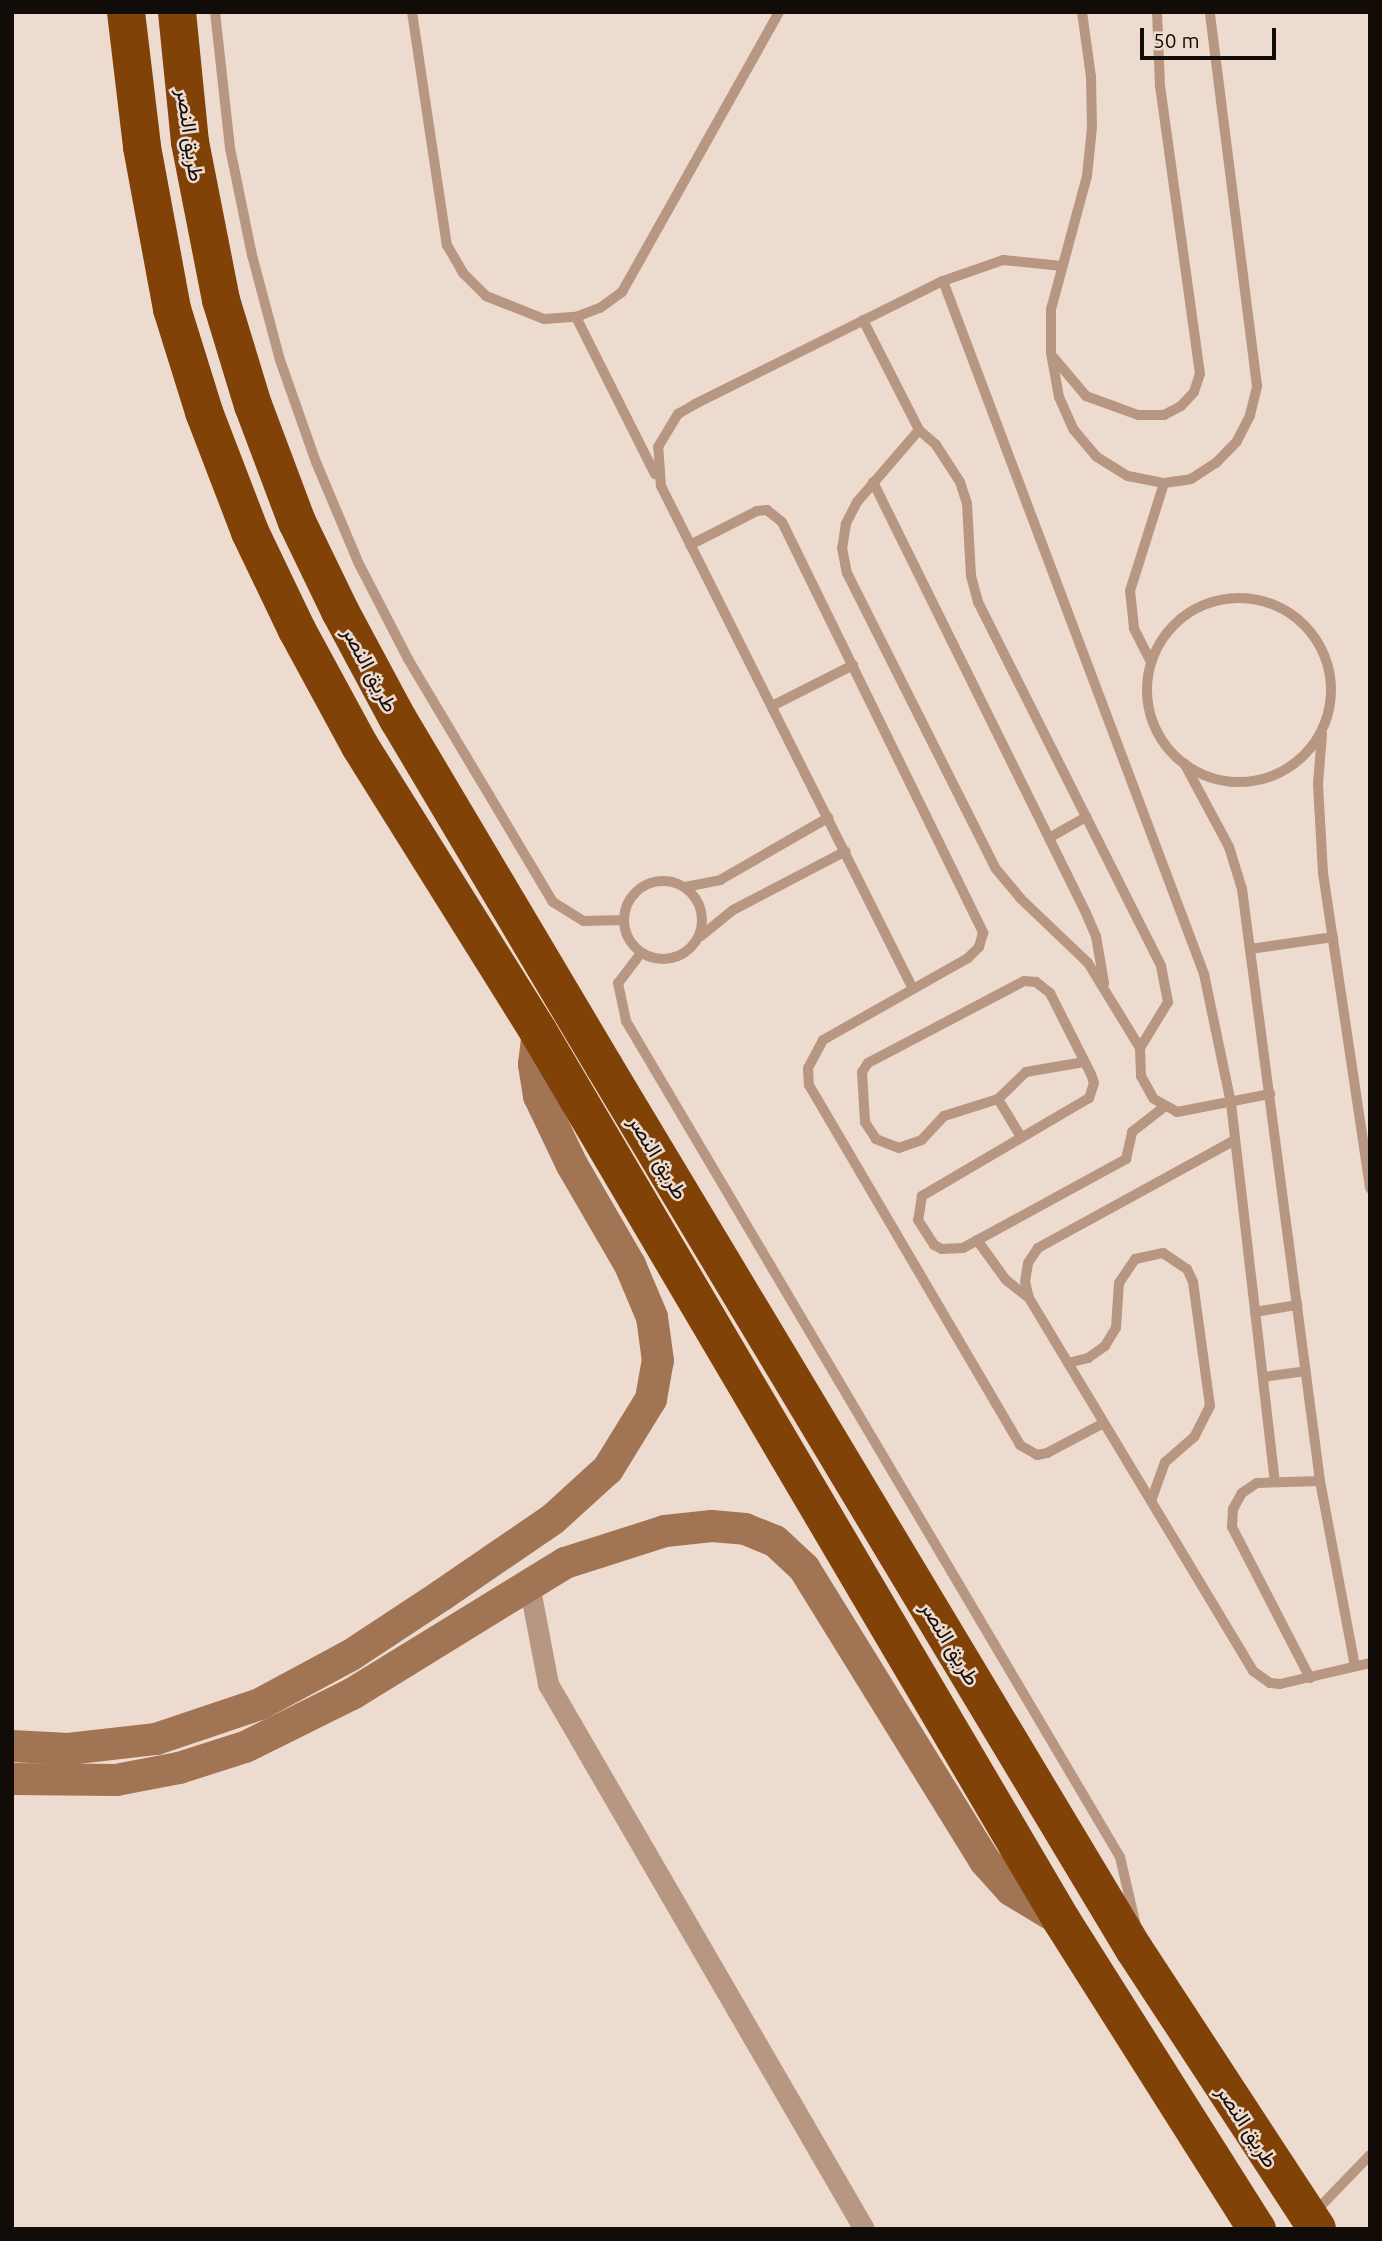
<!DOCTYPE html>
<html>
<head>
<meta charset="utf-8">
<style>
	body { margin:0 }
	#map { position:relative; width:1382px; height:2241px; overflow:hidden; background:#eedbcf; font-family:Ubuntu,Vazirmatn,sans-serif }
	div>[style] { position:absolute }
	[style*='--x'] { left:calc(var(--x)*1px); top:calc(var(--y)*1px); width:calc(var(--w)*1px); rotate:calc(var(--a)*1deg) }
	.lane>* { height:10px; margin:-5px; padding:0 5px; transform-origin:5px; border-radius:5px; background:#b79782 }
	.lane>.ring { margin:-5px; padding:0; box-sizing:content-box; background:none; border:10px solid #b79782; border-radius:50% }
	.street>* { height:21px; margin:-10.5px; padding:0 10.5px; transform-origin:10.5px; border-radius:10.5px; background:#b79782 }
	.secondary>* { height:32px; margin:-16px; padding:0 16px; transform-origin:16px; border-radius:16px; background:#a17454 }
	.highway>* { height:38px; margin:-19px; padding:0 19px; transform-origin:19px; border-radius:19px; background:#814208 }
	span { translate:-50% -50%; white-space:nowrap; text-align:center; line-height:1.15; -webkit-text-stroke:5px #eedbcf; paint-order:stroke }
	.street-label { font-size:21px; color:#120c08 }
	.frame { position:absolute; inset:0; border:14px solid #120c08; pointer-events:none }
	.scale { position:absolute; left:1140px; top:28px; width:136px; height:32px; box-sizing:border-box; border:4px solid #120c08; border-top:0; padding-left:9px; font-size:21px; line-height:24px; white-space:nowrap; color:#120c08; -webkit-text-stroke:5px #eedbcf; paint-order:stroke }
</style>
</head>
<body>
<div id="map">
	<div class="lane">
		<div style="--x:215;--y:12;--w:137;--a:83.7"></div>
		<div style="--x:230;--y:148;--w:109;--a:78.4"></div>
		<div style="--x:252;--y:255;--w:109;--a:75.1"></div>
		<div style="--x:280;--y:360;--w:108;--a:70.6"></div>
		<div style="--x:316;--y:462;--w:108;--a:67.2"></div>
		<div style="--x:358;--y:562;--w:109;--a:62.7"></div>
		<div style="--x:408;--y:659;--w:283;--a:59.2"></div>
		<div style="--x:553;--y:902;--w:36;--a:32"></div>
		<div style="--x:584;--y:921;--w:40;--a:-1.4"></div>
		<div style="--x:412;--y:12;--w:236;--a:81.5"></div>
		<div style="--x:447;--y:245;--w:32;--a:60"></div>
		<div style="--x:463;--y:273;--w:33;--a:45"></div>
		<div style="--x:486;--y:296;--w:62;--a:21.6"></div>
		<div style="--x:544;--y:319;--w:32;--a:-4"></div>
		<div style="--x:576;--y:317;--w:26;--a:-21"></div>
		<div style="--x:600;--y:308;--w:27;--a:-36"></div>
		<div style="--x:622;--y:292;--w:321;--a:-60.7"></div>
		<div style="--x:1082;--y:12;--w:66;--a:82.1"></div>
		<div style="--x:1091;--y:77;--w:50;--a:88.9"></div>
		<div style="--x:1092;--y:127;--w:49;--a:95.8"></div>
		<div style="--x:1087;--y:176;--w:138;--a:105.1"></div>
		<div style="--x:1051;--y:309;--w:44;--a:90"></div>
		<div style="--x:1051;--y:353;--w:45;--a:79.7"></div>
		<div style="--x:1059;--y:397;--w:36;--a:66"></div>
		<div style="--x:1074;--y:430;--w:35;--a:50"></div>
		<div style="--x:1097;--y:457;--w:36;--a:32"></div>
		<div style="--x:1128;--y:476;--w:37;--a:11"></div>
		<div style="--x:1164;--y:483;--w:27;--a:-8"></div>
		<div style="--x:1191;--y:479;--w:30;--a:-33"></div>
		<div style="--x:1216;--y:463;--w:30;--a:-46"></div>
		<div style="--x:1237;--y:441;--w:29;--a:-63"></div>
		<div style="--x:1250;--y:415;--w:30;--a:-76"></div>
		<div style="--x:1257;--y:386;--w:377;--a:-97.2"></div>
		<div style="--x:943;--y:281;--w:741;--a:69.36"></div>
		<div style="--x:1204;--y:974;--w:132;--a:78.2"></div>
		<div style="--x:1231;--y:1103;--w:381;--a:83.4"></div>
		<div style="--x:576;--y:317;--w:176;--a:63.3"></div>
		<div style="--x:863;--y:320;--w:123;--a:63"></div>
		<div style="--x:919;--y:430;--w:23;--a:41"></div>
		<div style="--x:936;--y:445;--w:44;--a:57"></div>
		<div style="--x:960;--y:482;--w:23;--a:72"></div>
		<div style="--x:967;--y:504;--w:72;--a:86.8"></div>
		<div style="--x:971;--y:576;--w:27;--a:75"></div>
		<div style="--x:978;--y:602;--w:407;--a:63.3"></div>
		<div style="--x:1161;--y:966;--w:37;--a:79"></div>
		<div style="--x:1168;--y:1002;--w:54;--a:121.3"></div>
		<div style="--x:1140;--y:1048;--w:28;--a:88"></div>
		<div style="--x:1141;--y:1076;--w:26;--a:61"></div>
		<div style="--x:1154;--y:1099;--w:26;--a:29"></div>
		<div style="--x:1177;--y:1112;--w:95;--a:-11"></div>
		<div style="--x:1054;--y:358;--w:50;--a:49.9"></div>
		<div style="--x:1086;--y:396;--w:55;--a:20.1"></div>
		<div style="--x:1138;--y:415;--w:26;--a:0"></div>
		<div style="--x:1164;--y:415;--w:19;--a:-28"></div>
		<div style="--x:1181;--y:406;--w:19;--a:-47"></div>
		<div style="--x:1194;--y:392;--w:19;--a:-72"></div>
		<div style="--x:1200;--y:374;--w:291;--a:-97.9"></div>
		<div style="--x:1160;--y:86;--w:74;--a:-92.3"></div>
		<div style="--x:919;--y:430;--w:95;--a:130.7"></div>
		<div style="--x:857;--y:502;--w:25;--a:117"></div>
		<div style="--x:846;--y:524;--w:24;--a:99"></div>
		<div style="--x:842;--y:548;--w:25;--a:79"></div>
		<div style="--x:847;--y:573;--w:331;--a:63.3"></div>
		<div style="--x:996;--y:869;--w:38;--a:50"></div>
		<div style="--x:1020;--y:898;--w:94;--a:43.7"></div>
		<div style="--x:1088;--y:963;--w:100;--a:58.5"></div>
		<div style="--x:873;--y:482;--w:481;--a:63.7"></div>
		<div style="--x:1086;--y:913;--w:25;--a:67"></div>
		<div style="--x:1096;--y:936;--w:48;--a:80.3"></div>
		<div style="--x:690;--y:545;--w:75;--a:-26.9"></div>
		<div style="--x:757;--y:511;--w:10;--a:-6"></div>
		<div style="--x:767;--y:510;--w:19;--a:39"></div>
		<div style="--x:782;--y:522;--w:458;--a:63.9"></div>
		<div style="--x:983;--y:933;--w:15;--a:106"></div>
		<div style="--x:979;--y:947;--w:16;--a:135"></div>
		<div style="--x:968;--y:958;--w:167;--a:150.5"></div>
		<div style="--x:823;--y:1040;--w:32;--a:118"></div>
		<div style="--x:808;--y:1068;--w:17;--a:87"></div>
		<div style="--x:809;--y:1085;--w:417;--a:59.6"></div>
		<div style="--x:1020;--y:1445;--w:20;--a:30"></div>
		<div style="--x:1037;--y:1455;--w:10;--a:-11"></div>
		<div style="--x:1047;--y:1453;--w:64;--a:-27.8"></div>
		<div class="ring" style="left:1147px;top:598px;width:174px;height:174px"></div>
		<div style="--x:1151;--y:662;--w:38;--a:-117"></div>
		<div style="--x:1134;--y:628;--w:37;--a:-96"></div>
		<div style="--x:1130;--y:591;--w:113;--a:-72.5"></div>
		<div style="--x:772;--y:706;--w:91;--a:-26.8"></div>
		<div style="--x:1322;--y:734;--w:50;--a:94.6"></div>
		<div style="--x:1318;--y:784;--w:89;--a:86.8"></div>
		<div style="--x:1323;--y:873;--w:319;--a:81.5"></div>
		<div style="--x:1184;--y:763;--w:95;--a:61.8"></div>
		<div style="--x:1229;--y:847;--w:44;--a:72.8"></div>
		<div style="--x:1242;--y:889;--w:597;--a:82.49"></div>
		<div style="--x:1320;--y:1481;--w:188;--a:79.3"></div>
		<div style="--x:1049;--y:838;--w:43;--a:-29.6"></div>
		<div class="ring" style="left:624px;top:881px;width:68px;height:68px"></div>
		<div style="--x:685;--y:887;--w:36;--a:-11"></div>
		<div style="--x:720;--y:880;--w:125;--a:-29.9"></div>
		<div style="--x:701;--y:936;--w:41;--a:-39.1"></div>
		<div style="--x:733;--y:910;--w:127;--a:-27.6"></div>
		<div style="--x:1250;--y:949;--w:84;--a:-8.2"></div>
		<div style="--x:641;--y:953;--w:38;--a:127"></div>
		<div style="--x:618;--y:983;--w:39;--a:78"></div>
		<div style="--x:626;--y:1021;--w:971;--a:59.42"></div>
		<div style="--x:1120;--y:1857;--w:71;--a:76.9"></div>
		<div style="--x:913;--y:989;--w:563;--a:-116.61"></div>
		<div style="--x:661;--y:486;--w:39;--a:-94"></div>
		<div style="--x:658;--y:447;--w:39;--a:-59"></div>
		<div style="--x:678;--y:414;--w:20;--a:-30"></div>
		<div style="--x:695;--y:404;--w:277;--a:-26.4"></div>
		<div style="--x:943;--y:281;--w:64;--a:-19.3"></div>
		<div style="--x:1003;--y:260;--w:59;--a:5.8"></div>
		<div style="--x:1084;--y:1062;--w:59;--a:170.2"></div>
		<div style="--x:1026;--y:1072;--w:39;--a:136"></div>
		<div style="--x:998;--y:1099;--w:57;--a:162.5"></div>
		<div style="--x:944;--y:1116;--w:33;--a:133"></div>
		<div style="--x:922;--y:1140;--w:24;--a:161"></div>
		<div style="--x:899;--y:1148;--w:25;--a:-159"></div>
		<div style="--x:876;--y:1139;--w:20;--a:-123"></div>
		<div style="--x:865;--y:1122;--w:50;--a:-93.4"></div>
		<div style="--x:862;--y:1072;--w:11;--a:-56"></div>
		<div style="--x:868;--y:1063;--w:176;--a:-27.7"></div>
		<div style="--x:1024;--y:981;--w:12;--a:5"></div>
		<div style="--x:1036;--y:982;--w:18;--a:38"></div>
		<div style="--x:1050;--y:993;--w:91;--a:63.2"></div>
		<div style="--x:1091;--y:1074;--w:9;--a:72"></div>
		<div style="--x:1094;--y:1083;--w:16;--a:108"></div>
		<div style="--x:1089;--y:1098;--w:194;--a:149.6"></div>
		<div style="--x:922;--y:1196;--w:24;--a:99"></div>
		<div style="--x:918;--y:1220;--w:30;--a:57"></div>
		<div style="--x:934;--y:1245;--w:9;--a:27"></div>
		<div style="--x:942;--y:1249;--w:21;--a:-3"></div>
		<div style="--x:963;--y:1248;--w:186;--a:-28.6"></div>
		<div style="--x:1126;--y:1159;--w:28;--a:-77"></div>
		<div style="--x:1132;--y:1132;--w:41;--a:-38"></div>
		<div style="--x:998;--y:1099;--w:44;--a:58.8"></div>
		<div style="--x:1235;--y:1140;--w:225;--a:151.3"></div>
		<div style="--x:1038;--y:1248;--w:18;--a:124"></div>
		<div style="--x:1028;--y:1263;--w:18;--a:99"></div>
		<div style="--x:1025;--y:1281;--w:17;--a:77"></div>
		<div style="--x:1029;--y:1298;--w:435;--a:59"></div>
		<div style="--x:1253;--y:1671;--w:21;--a:35"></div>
		<div style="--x:1270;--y:1683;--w:10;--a:6"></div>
		<div style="--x:1280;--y:1684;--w:92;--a:-13.1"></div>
		<div style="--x:977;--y:1240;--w:49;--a:54.1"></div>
		<div style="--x:1006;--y:1280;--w:29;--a:38"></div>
		<div style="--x:1255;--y:1312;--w:43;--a:-9.5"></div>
		<div style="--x:1068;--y:1363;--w:21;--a:-14"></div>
		<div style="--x:1088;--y:1358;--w:21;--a:-35"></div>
		<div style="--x:1105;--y:1346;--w:21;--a:-59"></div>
		<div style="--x:1116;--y:1328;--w:45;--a:-86.2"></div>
		<div style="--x:1119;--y:1283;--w:29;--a:-56"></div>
		<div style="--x:1135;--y:1259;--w:29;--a:-12"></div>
		<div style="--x:1163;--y:1253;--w:29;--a:34"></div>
		<div style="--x:1187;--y:1269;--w:14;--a:65"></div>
		<div style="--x:1193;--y:1282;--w:125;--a:82.2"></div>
		<div style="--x:1210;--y:1406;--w:35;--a:117"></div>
		<div style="--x:1194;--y:1437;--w:38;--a:139"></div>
		<div style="--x:1165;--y:1462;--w:41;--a:109.7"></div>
		<div style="--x:1263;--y:1377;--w:43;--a:-7.9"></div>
		<div style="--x:1310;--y:1678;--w:170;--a:-117.3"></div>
		<div style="--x:1232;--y:1527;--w:18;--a:-87"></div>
		<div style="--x:1233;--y:1509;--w:18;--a:-61"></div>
		<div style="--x:1242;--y:1493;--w:18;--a:-34"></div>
		<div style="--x:1257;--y:1483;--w:63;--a:-1.8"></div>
		<div style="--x:1313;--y:2214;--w:82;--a:-46"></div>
	</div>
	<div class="street">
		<div style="--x:529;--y:1584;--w:102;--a:79.2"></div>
		<div style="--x:548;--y:1684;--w:630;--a:59.89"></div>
	</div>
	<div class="secondary">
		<div style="--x:12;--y:1746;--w:56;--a:3.1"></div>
		<div style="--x:68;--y:1749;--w:89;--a:-6.5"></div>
		<div style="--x:156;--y:1739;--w:110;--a:-18.6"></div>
		<div style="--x:260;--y:1704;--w:103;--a:-28.3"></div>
		<div style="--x:351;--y:1655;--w:109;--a:-33.4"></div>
		<div style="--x:442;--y:1595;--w:135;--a:-34.4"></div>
		<div style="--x:553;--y:1519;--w:74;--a:-42.3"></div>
		<div style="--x:608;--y:1469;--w:82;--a:-58.4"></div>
		<div style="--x:651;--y:1399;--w:39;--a:-80"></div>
		<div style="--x:658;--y:1361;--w:44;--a:-97.8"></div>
		<div style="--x:652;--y:1317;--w:56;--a:-112.9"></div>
		<div style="--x:630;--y:1265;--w:116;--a:-120.1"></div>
		<div style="--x:572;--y:1165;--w:76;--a:-115.6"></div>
		<div style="--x:539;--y:1096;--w:32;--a:-99"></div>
		<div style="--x:534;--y:1064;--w:33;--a:-83"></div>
		<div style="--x:12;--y:1779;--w:104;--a:0.6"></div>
		<div style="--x:116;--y:1780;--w:64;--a:-10.8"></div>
		<div style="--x:179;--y:1768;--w:69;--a:-17.7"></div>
		<div style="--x:245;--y:1747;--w:119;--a:-26.4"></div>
		<div style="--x:352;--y:1694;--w:250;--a:-31.6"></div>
		<div style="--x:565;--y:1563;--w:105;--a:-17.7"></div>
		<div style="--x:665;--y:1531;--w:47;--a:-6.1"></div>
		<div style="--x:712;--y:1526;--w:33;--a:5"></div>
		<div style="--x:745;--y:1529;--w:32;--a:22"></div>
		<div style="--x:775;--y:1541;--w:40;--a:43"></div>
		<div style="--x:804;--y:1568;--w:344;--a:58.3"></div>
		<div style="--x:985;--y:1861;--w:39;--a:48"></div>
		<div style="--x:1011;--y:1890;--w:60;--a:31.3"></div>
	</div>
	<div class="highway">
		<div style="--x:126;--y:12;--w:136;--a:83.2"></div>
		<div style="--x:142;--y:147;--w:165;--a:79.5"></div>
		<div style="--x:172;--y:309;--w:108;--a:72.7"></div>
		<div style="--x:204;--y:412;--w:129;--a:69"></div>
		<div style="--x:250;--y:532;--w:109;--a:64.4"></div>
		<div style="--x:297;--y:630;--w:132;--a:61.5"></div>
		<div style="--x:360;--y:746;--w:336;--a:58"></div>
		<div style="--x:538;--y:1031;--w:1033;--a:59.51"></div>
		<div style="--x:1062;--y:1921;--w:365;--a:57.7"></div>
		<div style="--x:177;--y:12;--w:131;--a:84.3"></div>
		<div style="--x:190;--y:142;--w:161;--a:78.9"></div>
		<div style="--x:221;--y:300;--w:110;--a:73.1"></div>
		<div style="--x:253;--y:405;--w:125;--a:69.4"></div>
		<div style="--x:297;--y:522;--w:99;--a:64.2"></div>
		<div style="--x:340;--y:611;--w:123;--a:61.8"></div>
		<div style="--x:398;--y:719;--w:404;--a:59.3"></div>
		<div style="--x:604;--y:1066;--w:1030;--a:59.03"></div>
		<div style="--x:1134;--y:1949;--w:334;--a:56.8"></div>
	</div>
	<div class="street-label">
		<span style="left:191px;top:135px;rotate:82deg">طريق النصر</span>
		<span style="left:371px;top:669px;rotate:62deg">طريق النصر</span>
		<span style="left:659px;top:1157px;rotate:59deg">طريق النصر</span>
		<span style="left:951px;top:1643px;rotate:59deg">طريق النصر</span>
		<span style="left:1248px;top:2126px;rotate:57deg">طريق النصر</span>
	</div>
	<div class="frame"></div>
	<div class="scale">50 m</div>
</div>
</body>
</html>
